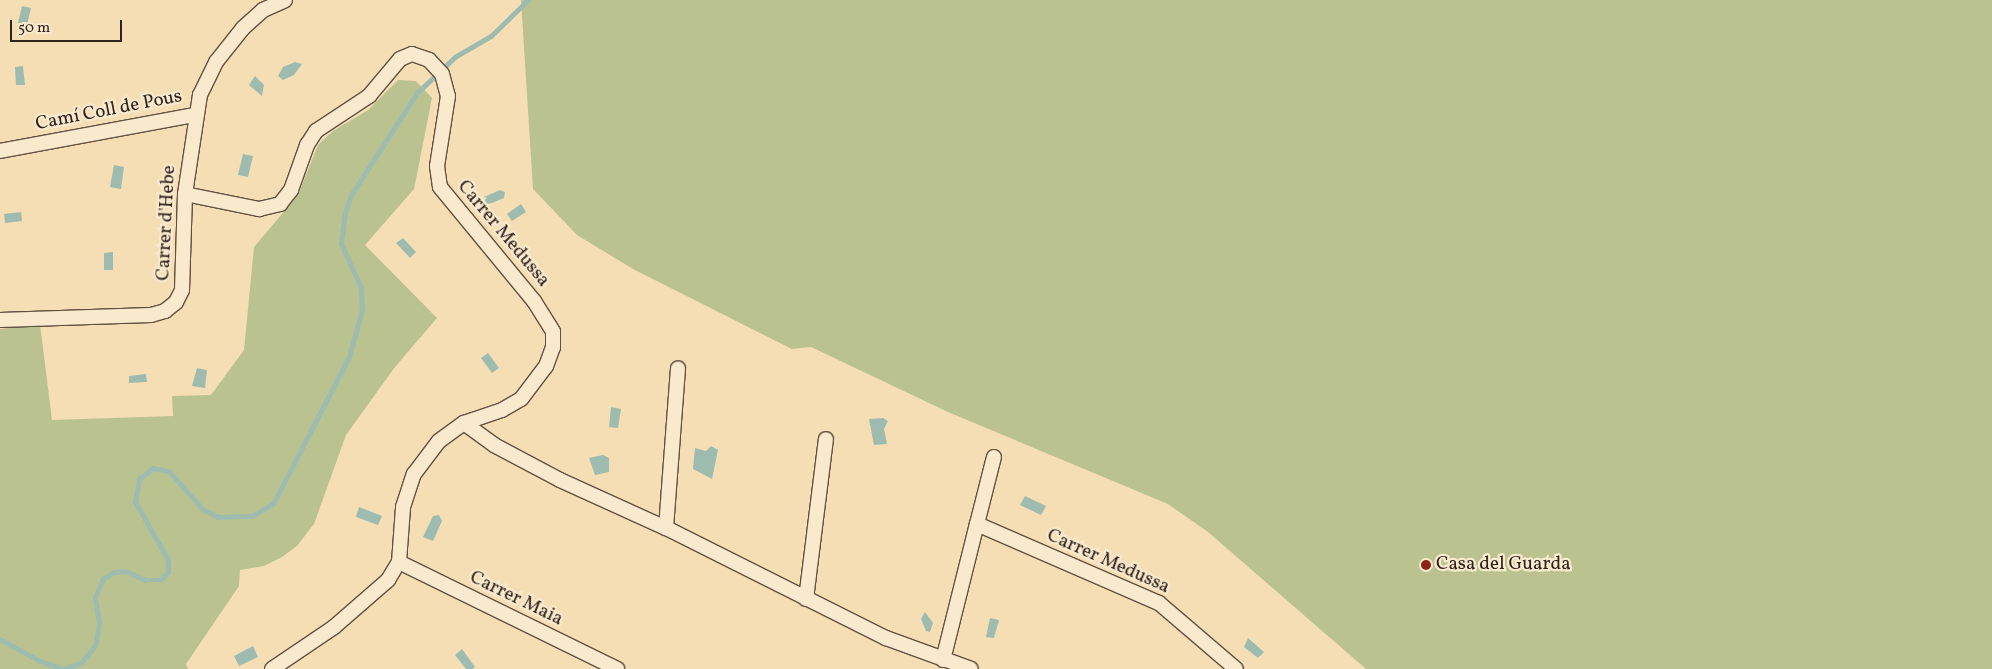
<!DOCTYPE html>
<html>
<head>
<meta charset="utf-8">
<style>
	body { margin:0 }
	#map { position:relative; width:1992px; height:669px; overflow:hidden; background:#f6deb4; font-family:Vollkorn,serif }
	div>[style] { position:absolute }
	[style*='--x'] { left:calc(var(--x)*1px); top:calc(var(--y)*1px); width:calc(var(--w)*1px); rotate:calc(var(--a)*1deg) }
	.green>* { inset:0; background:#bac28f }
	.water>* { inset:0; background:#9dbcaf }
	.stream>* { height:4.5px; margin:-2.25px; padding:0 2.25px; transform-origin:2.25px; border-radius:2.25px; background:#9dbcaf }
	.roads { filter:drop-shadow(1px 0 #625142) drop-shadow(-1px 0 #625142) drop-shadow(0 1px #625142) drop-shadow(0 -1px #625142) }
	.street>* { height:14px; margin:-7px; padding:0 7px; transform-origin:7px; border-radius:7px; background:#f9eace }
	.dots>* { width:14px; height:14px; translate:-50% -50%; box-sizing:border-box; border:2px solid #f9eace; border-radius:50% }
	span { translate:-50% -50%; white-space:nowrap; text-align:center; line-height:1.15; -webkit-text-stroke:4.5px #f9eace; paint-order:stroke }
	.street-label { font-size:19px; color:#30221c }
	.poi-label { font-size:19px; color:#30221c }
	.left { translate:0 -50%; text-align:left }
	.scale { position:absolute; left:10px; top:20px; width:112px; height:22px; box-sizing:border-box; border:2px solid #30221c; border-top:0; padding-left:6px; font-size:15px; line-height:18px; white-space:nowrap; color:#30221c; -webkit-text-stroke:4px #f9eace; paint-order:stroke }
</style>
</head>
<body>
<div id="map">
	<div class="green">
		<div style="clip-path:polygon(521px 0,1992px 0,1992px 669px,1366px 669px,1208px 532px,1168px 504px,948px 412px,811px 347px,792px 349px,633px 269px,577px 235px,533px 189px)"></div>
		<div style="clip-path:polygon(398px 80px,416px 81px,432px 98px,414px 189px,365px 245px,437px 318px,395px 367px,346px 435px,314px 524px,297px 546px,282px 557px,264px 566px,240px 570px,239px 586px,186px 664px,188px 669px,0 669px,0 329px,40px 324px,52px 420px,173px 416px,172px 396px,211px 395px,244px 350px,254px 247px,298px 195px,318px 145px,333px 131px,368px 110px)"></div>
	</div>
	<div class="water">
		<div style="clip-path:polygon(22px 6px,31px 8px,27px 25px,18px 23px)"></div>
		<div style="clip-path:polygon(295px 62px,302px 64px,294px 75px,283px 80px,278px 76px,283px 67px)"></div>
		<div style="clip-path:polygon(23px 66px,25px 85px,16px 85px,15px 67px)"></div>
		<div style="clip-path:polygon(255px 76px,264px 85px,262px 96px,249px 85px)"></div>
		<div style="clip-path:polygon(243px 154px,253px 156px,248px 177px,238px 175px)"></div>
		<div style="clip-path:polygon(114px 165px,124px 167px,121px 189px,110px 187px)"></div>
		<div style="clip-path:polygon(500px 190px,505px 192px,504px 198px,487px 205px,484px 197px)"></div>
		<div style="clip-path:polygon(521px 204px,526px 212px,512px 221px,507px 214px)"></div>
		<div style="clip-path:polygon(21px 212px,22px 221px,5px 223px,4px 214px)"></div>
		<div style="clip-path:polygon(403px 238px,416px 252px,410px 258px,396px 243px)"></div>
		<div style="clip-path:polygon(113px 252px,113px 270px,104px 270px,104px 253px)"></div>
		<div style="clip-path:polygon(488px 353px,499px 368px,492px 373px,481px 358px)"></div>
		<div style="clip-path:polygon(197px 368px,207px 370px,205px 388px,192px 386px)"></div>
		<div style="clip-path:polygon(146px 374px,147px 382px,129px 383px,129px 376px)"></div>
		<div style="clip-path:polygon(611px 407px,621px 409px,618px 428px,609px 427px)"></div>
		<div style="clip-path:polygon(883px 418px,888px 421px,884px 429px,887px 444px,874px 445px,869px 419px)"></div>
		<div style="clip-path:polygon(711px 446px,718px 450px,712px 479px,693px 469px,695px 448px,706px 451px)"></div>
		<div style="clip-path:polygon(603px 455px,609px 458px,609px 472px,595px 475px,589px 458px)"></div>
		<div style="clip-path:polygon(1025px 496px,1046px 506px,1041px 515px,1020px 505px)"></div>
		<div style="clip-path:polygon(359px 507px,382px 516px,378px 525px,356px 517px)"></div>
		<div style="clip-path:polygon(439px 515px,442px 521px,433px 541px,423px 537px,433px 516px)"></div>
		<div style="clip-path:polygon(925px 612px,933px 623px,930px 632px,926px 631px,921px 619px)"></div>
		<div style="clip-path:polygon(990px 618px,999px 620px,994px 638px,986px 637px)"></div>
		<div style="clip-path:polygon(1248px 638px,1264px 652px,1258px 658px,1244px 647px)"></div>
		<div style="clip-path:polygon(253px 646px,258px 657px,239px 666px,234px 656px)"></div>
		<div style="clip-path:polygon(462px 649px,475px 667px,473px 669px,466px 669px,455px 655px)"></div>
	</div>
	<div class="stream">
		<div style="--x:0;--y:639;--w:46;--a:28.8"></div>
		<div style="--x:40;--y:661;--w:24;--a:19"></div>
		<div style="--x:63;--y:669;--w:19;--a:-18"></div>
		<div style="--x:81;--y:663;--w:22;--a:-51"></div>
		<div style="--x:95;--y:646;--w:23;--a:-80"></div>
		<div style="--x:99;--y:623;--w:26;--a:-99"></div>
		<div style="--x:95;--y:597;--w:20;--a:-66"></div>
		<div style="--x:103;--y:579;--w:13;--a:-32"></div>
		<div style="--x:114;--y:572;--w:12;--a:-5"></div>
		<div style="--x:126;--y:571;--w:21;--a:25"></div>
		<div style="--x:145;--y:580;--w:15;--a:0"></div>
		<div style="--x:160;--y:580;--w:11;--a:-45"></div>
		<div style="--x:168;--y:572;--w:12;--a:-90"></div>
		<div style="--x:168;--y:560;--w:67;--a:-119.6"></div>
		<div style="--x:135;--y:502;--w:23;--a:-80"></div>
		<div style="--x:139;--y:479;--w:18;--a:-38"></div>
		<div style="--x:153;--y:468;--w:16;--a:11"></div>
		<div style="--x:169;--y:471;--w:51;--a:48.2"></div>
		<div style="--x:203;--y:509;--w:17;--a:28"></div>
		<div style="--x:218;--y:517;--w:34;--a:-2"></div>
		<div style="--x:252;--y:516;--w:24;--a:-30"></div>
		<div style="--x:273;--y:504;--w:165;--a:-62.7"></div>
		<div style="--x:349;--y:357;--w:49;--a:-74.5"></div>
		<div style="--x:362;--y:310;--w:22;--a:-93"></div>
		<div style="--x:361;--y:288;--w:48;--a:-114.4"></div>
		<div style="--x:341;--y:244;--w:31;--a:-83"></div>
		<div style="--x:345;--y:213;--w:19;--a:-72"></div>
		<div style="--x:351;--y:195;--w:121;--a:-57.1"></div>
		<div style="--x:417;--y:93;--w:52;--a:-43.5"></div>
		<div style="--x:455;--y:57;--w:42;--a:-30.3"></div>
		<div style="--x:491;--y:36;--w:52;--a:-44.2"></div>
	</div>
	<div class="roads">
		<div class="street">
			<div style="--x:0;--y:151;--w:198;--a:-10.5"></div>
			<div style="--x:185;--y:194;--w:76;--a:11.5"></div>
			<div style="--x:259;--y:209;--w:22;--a:-13"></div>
			<div style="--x:280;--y:204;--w:18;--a:-52"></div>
			<div style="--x:291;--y:190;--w:48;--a:-70.4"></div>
			<div style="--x:307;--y:145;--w:17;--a:-57"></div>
			<div style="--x:316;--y:131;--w:64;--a:-33.4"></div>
			<div style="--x:369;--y:96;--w:48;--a:-50"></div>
			<div style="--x:400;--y:59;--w:13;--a:-23"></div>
			<div style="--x:412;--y:54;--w:18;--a:19"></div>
			<div style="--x:429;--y:60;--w:19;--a:47"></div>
			<div style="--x:442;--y:74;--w:23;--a:75"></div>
			<div style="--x:448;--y:96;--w:71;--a:98.9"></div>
			<div style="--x:437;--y:166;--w:21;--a:82"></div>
			<div style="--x:440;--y:187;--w:148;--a:50.5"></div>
			<div style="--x:534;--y:301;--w:36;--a:58"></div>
			<div style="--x:553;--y:332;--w:15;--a:90"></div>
			<div style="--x:553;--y:347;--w:20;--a:110"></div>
			<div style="--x:546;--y:366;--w:41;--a:127.1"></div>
			<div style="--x:521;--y:399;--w:22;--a:150"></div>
			<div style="--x:502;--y:410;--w:40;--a:161.1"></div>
			<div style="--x:464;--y:423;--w:37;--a:36"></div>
			<div style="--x:494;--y:445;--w:75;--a:27.9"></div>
			<div style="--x:560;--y:480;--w:116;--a:24.4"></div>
			<div style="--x:666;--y:528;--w:246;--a:26.6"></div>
			<div style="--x:886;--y:638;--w:90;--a:20"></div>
			<div style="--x:0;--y:320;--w:151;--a:-1.9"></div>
			<div style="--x:151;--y:315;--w:15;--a:-16"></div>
			<div style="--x:165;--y:311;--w:14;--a:-39"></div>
			<div style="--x:176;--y:302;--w:13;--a:-63"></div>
			<div style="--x:182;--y:290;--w:96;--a:-88.2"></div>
			<div style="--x:185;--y:194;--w:100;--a:-81.4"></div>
			<div style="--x:200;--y:95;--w:37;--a:-64"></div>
			<div style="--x:216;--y:62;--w:43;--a:-51.5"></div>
			<div style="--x:243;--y:28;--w:27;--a:-42"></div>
			<div style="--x:263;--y:10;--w:24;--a:-24"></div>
			<div style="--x:977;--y:524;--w:69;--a:-75.8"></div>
			<div style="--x:666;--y:528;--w:160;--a:-85.7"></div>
			<div style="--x:399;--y:562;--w:243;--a:26.1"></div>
			<div style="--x:806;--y:599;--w:161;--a:-82.9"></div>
			<div style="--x:943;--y:660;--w:140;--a:-76"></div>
			<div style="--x:977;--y:524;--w:198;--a:23.5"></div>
			<div style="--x:1159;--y:603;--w:101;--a:40.6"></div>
			<div style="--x:272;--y:669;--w:75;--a:-34.1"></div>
			<div style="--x:334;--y:627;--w:72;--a:-41"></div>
			<div style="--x:388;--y:580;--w:21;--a:-59"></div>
			<div style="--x:399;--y:562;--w:55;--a:-85.8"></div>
			<div style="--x:403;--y:507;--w:35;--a:-72"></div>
			<div style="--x:414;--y:474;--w:41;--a:-52.9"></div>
			<div style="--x:439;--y:441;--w:31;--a:-36"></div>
		</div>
	</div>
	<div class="dots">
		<div style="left:1426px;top:565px;background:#8f2418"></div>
	</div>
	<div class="street-label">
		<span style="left:109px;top:111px;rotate:-11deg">Camí Coll de Pous</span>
		<span style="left:167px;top:223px;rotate:-87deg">Carrer d'Hebe</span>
		<span style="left:503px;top:234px;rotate:50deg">Carrer Medussa</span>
		<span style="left:1108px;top:562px;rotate:24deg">Carrer Medussa</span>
		<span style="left:516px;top:599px;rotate:26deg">Carrer Maia</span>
	</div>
	<div class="poi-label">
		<span class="left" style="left:1436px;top:565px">Casa del Guarda</span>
	</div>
	<div class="scale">50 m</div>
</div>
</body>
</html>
